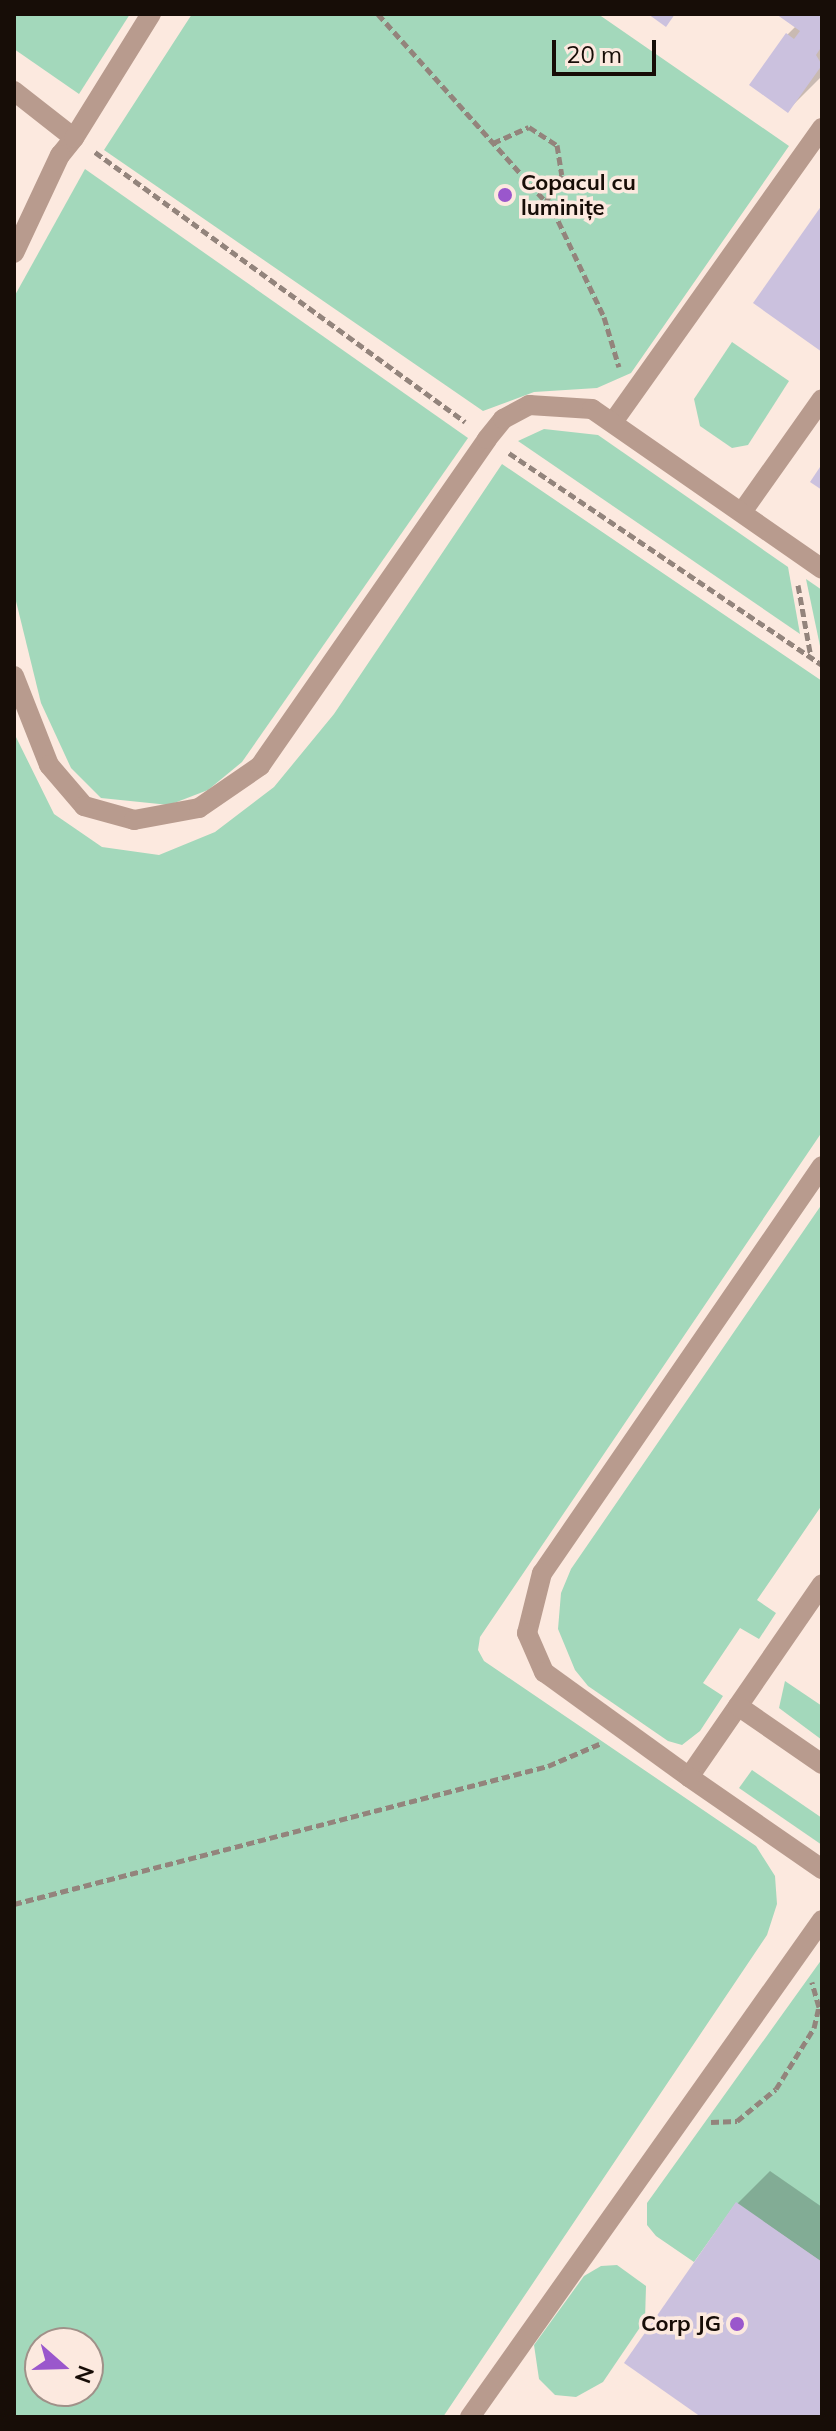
<!DOCTYPE html>
<html>
<head>
<meta charset="utf-8">
<style>
	body { margin:0 }
	#map { position:relative; width:836px; height:2431px; overflow:hidden; background:#fce9df; font-family:Mulish,sans-serif }
	div>[style] { position:absolute }
	[style*='--x'] { left:calc(var(--x)*1px); top:calc(var(--y)*1px); width:calc(var(--w)*1px); rotate:calc(var(--a)*1deg) }
	.green>* { inset:0; background:#a3d8bb }
	.shadow>* { inset:0; background:#0003 }
	.building>* { inset:0; background:#cbc1de }
	.path>* { height:5px; margin-top:-2.5px; transform-origin:0; background:repeating-linear-gradient(90deg,#93847c 0 8px,transparent 0 12px) }
	.lane>* { height:20px; margin:-10px; padding:0 10px; transform-origin:10px; border-radius:10px; background:#b89b8e }
	.dots>* { width:22px; height:22px; translate:-50% -50%; box-sizing:border-box; border:4px solid #fce9df; border-radius:50% }
	span { translate:-50% -50%; white-space:nowrap; text-align:center; line-height:1.15; -webkit-text-stroke:7px #fce9df; paint-order:stroke }
	.poi-label { font-size:22px; color:#170d07; font-weight:700 }
	.left { translate:0 -50%; text-align:left }
	.right { translate:-100% -50%; text-align:right }
	.frame { position:absolute; inset:0; border:16px solid #170d07; pointer-events:none }
	.north { position:absolute; left:24px; top:2327px; width:80px; height:80px; box-sizing:border-box; background:#fce9df; border:2px solid #a09189; border-radius:50%; rotate:110deg; font-size:22px; font-weight:700; line-height:32px; text-align:center; color:#170d07 }
	.north::after { content:''; display:block; margin:auto; width:28px; height:36px; background:#9a57cc; clip-path:polygon(50% 0,100% 100%,50% 72%,0 100%) }
	.scale { position:absolute; left:552px; top:40px; width:104px; height:36px; box-sizing:border-box; border:4px solid #170d07; border-top:0; padding-left:10px; font-size:24px; line-height:28px; white-space:nowrap; color:#170d07; -webkit-text-stroke:6px #fce9df; paint-order:stroke }
</style>
</head>
<body>
<div id="map">
	<div class="green">
		<div style="clip-path:polygon(14px 14px,130px 14px,79px 94px,14px 49px)"></div>
		<div style="clip-path:polygon(192px 14px,598px 14px,789px 146px,631px 373px,597px 388px,534px 392px,483px 411px,104px 150px)"></div>
		<div style="clip-path:polygon(85px 169px,468px 438px,242px 762px,208px 790px,169px 805px,101px 798px,71px 768px,41px 703px,14px 593px,14px 297px)"></div>
		<div style="clip-path:polygon(732px 342px,789px 381px,748px 445px,732px 448px,700px 426px,694px 399px)"></div>
		<div style="clip-path:polygon(544px 429px,598px 435px,788px 567px,800px 634px,518px 441px)"></div>
		<div style="clip-path:polygon(evenodd,502px 464px,822px 681px,822px 1132px,480px 1637px,478px 1650px,484px 1661px,756px 1846px,775px 1876px,777px 1904px,767px 1935px,443px 2417px,14px 2417px,14px 733px,54px 814px,102px 847px,159px 855px,215px 832px,274px 787px,334px 714px,502px 464px,40px 2343px,88px 2343px,88px 2391px,40px 2391px,40px 2343px)"></div>
		<div style="clip-path:polygon(806px 579px,822px 590px,822px 648px,820px 646px)"></div>
		<div style="clip-path:polygon(822px 1204px,822px 1505px,757px 1600px,776px 1613px,759px 1639px,740px 1628px,703px 1683px,723px 1696px,700px 1731px,682px 1745px,668px 1741px,588px 1686px,575px 1670px,558px 1629px,561px 1593px,571px 1569px)"></div>
		<div style="clip-path:polygon(785px 1681px,822px 1706px,822px 1740px,779px 1708px)"></div>
		<div style="clip-path:polygon(752px 1770px,822px 1818px,822px 1845px,739px 1788px)"></div>
		<div style="clip-path:polygon(822px 1959px,822px 2262px,736px 2203px,694px 2262px,656px 2236px,647px 2225px,647px 2203px)"></div>
		<div style="clip-path:polygon(617px 2265px,646px 2286px,645px 2320px,603px 2382px,576px 2397px,555px 2395px,539px 2379px,534px 2345px,584px 2276px,601px 2266px)"></div>
	</div>
	<div class="shadow">
		<div style="clip-path:polygon(779px 14px,822px 14px,822px 76px,788px 110px,787px 35px,796px 26px)"></div>
		<div style="clip-path:polygon(770px 2171px,822px 2207px,822px 2417px,705px 2417px,737px 2204px)"></div>
	</div>
	<div class="building">
		<div style="clip-path:polygon(648px 14px,675px 14px,666px 27px)"></div>
		<div style="clip-path:polygon(776px 14px,822px 14px,822px 46px,816px 55px,822px 65px,788px 113px,749px 85px,786px 33px,794px 39px,800px 31px)"></div>
		<div style="clip-path:polygon(822px 205px,822px 352px,753px 303px)"></div>
		<div style="clip-path:polygon(822px 464px,822px 490px,810px 482px)"></div>
		<div style="clip-path:polygon(736px 2202px,822px 2262px,822px 2417px,701px 2417px,624px 2363px)"></div>
	</div>
	<div class="path">
		<div style="--x:378;--y:14;--w:263;--a:48.2"></div>
		<div style="--x:553;--y:210;--w:119;--a:64.5"></div>
		<div style="--x:604;--y:317;--w:52;--a:73.3"></div>
		<div style="--x:493;--y:143;--w:39;--a:-24"></div>
		<div style="--x:529;--y:127;--w:33;--a:33"></div>
		<div style="--x:557;--y:145;--w:30;--a:81"></div>
		<div style="--x:562;--y:175;--w:31;--a:121"></div>
		<div style="--x:95;--y:152;--w:458;--a:36.1"></div>
		<div style="--x:509;--y:453;--w:378;--a:34.1"></div>
		<div style="--x:798;--y:585;--w:73;--a:79.8"></div>
		<div style="--x:14;--y:1904;--w:552;--a:-14.49"></div>
		<div style="--x:548;--y:1766;--w:56;--a:-23.3"></div>
		<div style="--x:711;--y:2122;--w:26;--a:-2"></div>
		<div style="--x:737;--y:2121;--w:50;--a:-39.4"></div>
		<div style="--x:776;--y:2089;--w:72;--a:-58.1"></div>
		<div style="--x:814;--y:2028;--w:22;--a:-77"></div>
		<div style="--x:819;--y:2007;--w:26;--a:-106"></div>
	</div>
	<div class="lane">
		<div style="--x:14;--y:91;--w:76;--a:38.1"></div>
		<div style="--x:74;--y:138;--w:22;--a:129"></div>
		<div style="--x:60;--y:155;--w:108;--a:115.1"></div>
		<div style="--x:74;--y:138;--w:146;--a:-58.2"></div>
		<div style="--x:613;--y:422;--w:361;--a:-54.6"></div>
		<div style="--x:742;--y:512;--w:138;--a:-54.7"></div>
		<div style="--x:14;--y:676;--w:96;--a:68.5"></div>
		<div style="--x:49;--y:765;--w:54;--a:49.5"></div>
		<div style="--x:84;--y:806;--w:52;--a:15.6"></div>
		<div style="--x:134;--y:820;--w:66;--a:-10.5"></div>
		<div style="--x:199;--y:808;--w:74;--a:-34.5"></div>
		<div style="--x:260;--y:766;--w:398;--a:-55.2"></div>
		<div style="--x:487;--y:439;--w:26;--a:-51"></div>
		<div style="--x:503;--y:419;--w:30;--a:-28"></div>
		<div style="--x:529;--y:405;--w:63;--a:3.6"></div>
		<div style="--x:592;--y:409;--w:280;--a:34.8"></div>
		<div style="--x:822;--y:1166;--w:494;--a:124.5"></div>
		<div style="--x:542;--y:1573;--w:62;--a:104"></div>
		<div style="--x:527;--y:1633;--w:43;--a:66.4"></div>
		<div style="--x:544;--y:1672;--w:179;--a:35.9"></div>
		<div style="--x:689;--y:1777;--w:234;--a:-55.4"></div>
		<div style="--x:738;--y:1706;--w:102;--a:34.6"></div>
		<div style="--x:689;--y:1777;--w:162;--a:34.7"></div>
		<div style="--x:470;--y:2417;--w:609;--a:-54.69"></div>
	</div>
	<div class="dots">
		<div style="left:505px;top:195px;background:#9a57cc"></div>
		<div style="left:737px;top:2324px;background:#9a57cc"></div>
	</div>
	<div class="poi-label">
		<span class="left" style="left:521px;top:195px">Copacul cu<br>luminițe</span>
		<span class="right" style="left:721px;top:2324px">Corp JG</span>
	</div>
	<div class="frame"></div>
	<div class="north">N</div>
	<div class="scale">20 m</div>
</div>
</body>
</html>
